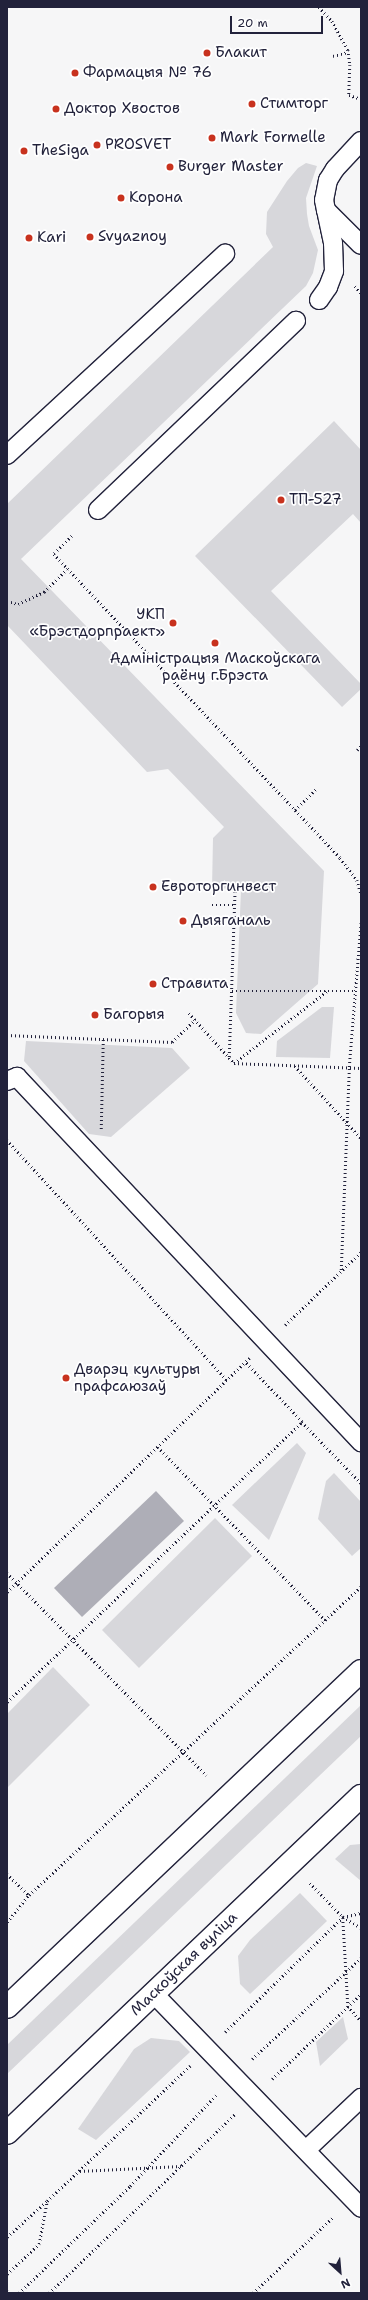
<!DOCTYPE html>
<html>
<head>
<meta charset="utf-8">
<style>
	body { margin:0 }
	#map { position:relative; width:368px; height:2300px; overflow:hidden; background:#f6f6f7; font-family:"Shantell Sans",sans-serif }
	div>[style] { position:absolute }
	[style*='--x'] { left:calc(var(--x)*1px); top:calc(var(--y)*1px); width:calc(var(--w)*1px); rotate:calc(var(--a)*1deg) }
	.green>* { inset:0; background:#d7d7db }
	.water>* { inset:0; background:#aeaeb7 }
	.path>* { height:2.5px; margin-top:-1.25px; transform-origin:0; background:repeating-linear-gradient(90deg,#22223b 0 1px,transparent 0 4px) }
	.roads { filter:drop-shadow(1px 0 #22223b) drop-shadow(-1px 0 #22223b) drop-shadow(0 1px #22223b) drop-shadow(0 -1px #22223b) }
	.service>* { height:18px; margin:-9px; padding:0 9px; transform-origin:9px; border-radius:9px; background:#fff }
	.trunk>* { height:22px; margin:-11px; padding:0 11px; transform-origin:11px; border-radius:11px; background:#fff }
	.dots>* { width:11px; height:11px; translate:-50% -50%; box-sizing:border-box; border:2px solid #fff; border-radius:50% }
	span { translate:-50% -50%; white-space:nowrap; text-align:center; line-height:1.15; -webkit-text-stroke:3.5px #fff; paint-order:stroke }
	.poi-label { font-size:15px; color:#22223b }
	.left { translate:0 -50%; text-align:left }
	.right { translate:-100% -50%; text-align:right }
	.street-label { font-size:15px; color:#22223b }
	.frame { position:absolute; inset:0; border:8px solid #22223b; pointer-events:none }
	.north { position:absolute; left:320px; top:2252px; width:40px; height:40px; -webkit-text-stroke:3px #fff; paint-order:stroke; rotate:154deg; font-size:11px; font-weight:700; line-height:16px; text-align:center; color:#22223b }
	.north::after { content:''; display:block; margin:auto; width:14px; height:18px; background:#22223b; clip-path:polygon(50% 0,100% 100%,50% 72%,0 100%) }
	.scale { position:absolute; left:230px; top:16px; width:93px; height:18px; box-sizing:border-box; border:2px solid #22223b; border-top:0; padding-left:5px; font-size:12px; line-height:14px; white-space:nowrap; color:#22223b; -webkit-text-stroke:3px #fff; paint-order:stroke }
</style>
</head>
<body>
<div id="map">
	<div class="green">
		<div style="clip-path:polygon(306px 163px,317px 166px,306px 198px,307px 214px,309px 226px,318px 250px,313px 273px,306px 286px,21px 559px,324px 871px,318px 984px,261px 1034px,246px 1033px,236px 1013px,241px 889px,212px 888px,213px 838px,224px 827px,168px 769px,147px 772px,7px 625px,7px 504px,273px 247px,266px 234px,267px 212px,287px 181px,298px 168px)"></div>
		<div style="clip-path:polygon(334px 421px,361px 450px,361px 523px,353px 514px,271px 591px,361px 684px,361px 689px,342px 707px,195px 556px)"></div>
		<div style="clip-path:polygon(322px 1007px,334px 1007px,330px 1058px,276px 1057px,277px 1041px)"></div>
		<div style="clip-path:polygon(26px 1041px,172px 1048px,190px 1068px,111px 1137px,89px 1134px,24px 1061px)"></div>
		<div style="clip-path:polygon(297px 1443px,306px 1453px,269px 1540px,232px 1505px)"></div>
		<div style="clip-path:polygon(334px 1473px,361px 1502px,361px 1548px,352px 1556px,318px 1519px,326px 1481px)"></div>
		<div style="clip-path:polygon(215px 1518px,252px 1556px,139px 1668px,102px 1630px)"></div>
		<div style="clip-path:polygon(53px 1667px,90px 1705px,7px 1788px,7px 1714px)"></div>
		<div style="clip-path:polygon(361px 1705px,361px 1736px,7px 2074px,7px 2045px)"></div>
		<div style="clip-path:polygon(361px 1844px,361px 1881px,335px 1859px,350px 1845px)"></div>
		<div style="clip-path:polygon(300px 1893px,327px 1921px,250px 1994px,240px 1984px,238px 1956px,250px 1940px)"></div>
		<div style="clip-path:polygon(343px 2017px,348px 2039px,320px 2066px,316px 2042px)"></div>
		<div style="clip-path:polygon(151px 2038px,179px 2041px,190px 2052px,96px 2140px,78px 2129px,134px 2049px)"></div>
	</div>
	<div class="water">
		<div style="clip-path:polygon(156px 1491px,184px 1521px,82px 1617px,54px 1588px)"></div>
	</div>
	<div class="path">
		<div style="--x:319;--y:7;--w:19;--a:47"></div>
		<div style="--x:332;--y:21;--w:33;--a:61"></div>
		<div style="--x:348;--y:50;--w:15;--a:82"></div>
		<div style="--x:350;--y:65;--w:30;--a:92"></div>
		<div style="--x:349;--y:95;--w:13;--a:18"></div>
		<div style="--x:333;--y:56;--w:16;--a:-15"></div>
		<div style="--x:355;--y:286;--w:9;--a:49"></div>
		<div style="--x:72;--y:536;--w:25;--a:135"></div>
		<div style="--x:54;--y:554;--w:417;--a:46.7"></div>
		<div style="--x:340;--y:858;--w:28;--a:52"></div>
		<div style="--x:357;--y:880;--w:14;--a:73"></div>
		<div style="--x:7;--y:601;--w:11;--a:15"></div>
		<div style="--x:18;--y:604;--w:29;--a:-25"></div>
		<div style="--x:44;--y:592;--w:33;--a:-45"></div>
		<div style="--x:357;--y:750;--w:6;--a:-45"></div>
		<div style="--x:295;--y:810;--w:30;--a:-45"></div>
		<div style="--x:212;--y:905;--w:22;--a:0"></div>
		<div style="--x:232;--y:991;--w:123;--a:0"></div>
		<div style="--x:189;--y:1013;--w:67;--a:48"></div>
		<div style="--x:234;--y:1063;--w:127;--a:2.3"></div>
		<div style="--x:7;--y:1035;--w:165;--a:2.4"></div>
		<div style="--x:172;--y:1042;--w:32;--a:-44"></div>
		<div style="--x:229;--y:1057;--w:168;--a:-88"></div>
		<div style="--x:234;--y:1063;--w:118;--a:-37.7"></div>
		<div style="--x:295;--y:1066;--w:98;--a:47.5"></div>
		<div style="--x:101;--y:1129;--w:90;--a:-88.7"></div>
		<div style="--x:7;--y:1140;--w:327;--a:47.5"></div>
		<div style="--x:341;--y:1270;--w:203;--a:-87.7"></div>
		<div style="--x:349;--y:1067;--w:145;--a:-85.3"></div>
		<div style="--x:285;--y:1325;--w:105;--a:-43.8"></div>
		<div style="--x:302;--y:1422;--w:85;--a:46"></div>
		<div style="--x:158;--y:1447;--w:242;--a:46"></div>
		<div style="--x:7;--y:1573;--w:284;--a:45.4"></div>
		<div style="--x:7;--y:1592;--w:337;--a:-44"></div>
		<div style="--x:7;--y:1702;--w:407;--a:-43.5"></div>
		<div style="--x:302;--y:1422;--w:83;--a:-133.5"></div>
		<div style="--x:7;--y:1874;--w:30;--a:44"></div>
		<div style="--x:310;--y:1883;--w:47;--a:45.9"></div>
		<div style="--x:343;--y:1917;--w:21;--a:31"></div>
		<div style="--x:343;--y:1918;--w:88;--a:86.7"></div>
		<div style="--x:348;--y:2006;--w:20;--a:49"></div>
		<div style="--x:7;--y:1922;--w:35;--a:-51"></div>
		<div style="--x:29;--y:1895;--w:453;--a:-42.9"></div>
		<div style="--x:225;--y:2032;--w:165;--a:-44.3"></div>
		<div style="--x:343;--y:1917;--w:18;--a:-13"></div>
		<div style="--x:252;--y:2059;--w:149;--a:-42.8"></div>
		<div style="--x:272;--y:2079;--w:123;--a:-43.7"></div>
		<div style="--x:80;--y:2171;--w:101;--a:-2.8"></div>
		<div style="--x:7;--y:2237;--w:54;--a:-42"></div>
		<div style="--x:7;--y:2274;--w:44;--a:-43.2"></div>
		<div style="--x:39;--y:2244;--w:44;--a:-79.5"></div>
		<div style="--x:47;--y:2201;--w:197;--a:-43.4"></div>
		<div style="--x:7;--y:2291;--w:3;--a:45"></div>
		<div style="--x:19;--y:2293;--w:154;--a:-43.9"></div>
		<div style="--x:130;--y:2186;--w:125;--a:-46.6"></div>
		<div style="--x:49;--y:2293;--w:258;--a:-43.9"></div>
		<div style="--x:253;--y:2293;--w:112;--a:-43.5"></div>
	</div>
	<div class="roads">
		<div class="service">
			<div style="--x:361;--y:141;--w:38;--a:133"></div>
			<div style="--x:335;--y:169;--w:13;--a:122"></div>
			<div style="--x:328;--y:180;--w:20;--a:101"></div>
			<div style="--x:324;--y:200;--w:10;--a:79"></div>
			<div style="--x:326;--y:210;--w:49;--a:45"></div>
			<div style="--x:319;--y:300;--w:16;--a:-55"></div>
			<div style="--x:328;--y:287;--w:17;--a:-69"></div>
			<div style="--x:334;--y:271;--w:28;--a:-92"></div>
			<div style="--x:333;--y:243;--w:34;--a:-102"></div>
			<div style="--x:7;--y:455;--w:297;--a:-42.7"></div>
			<div style="--x:98;--y:510;--w:274;--a:-43.7"></div>
			<div style="--x:7;--y:1081;--w:11;--a:-22"></div>
			<div style="--x:17;--y:1077;--w:502;--a:46.7"></div>
			<div style="--x:153;--y:1993;--w:299;--a:45.9"></div>
			<div style="--x:306;--y:2150;--w:76;--a:-43.4"></div>
		</div>
		<div class="trunk">
			<div style="--x:7;--y:2007;--w:488;--a:-43.5"></div>
			<div style="--x:7;--y:2133;--w:489;--a:-43.6"></div>
		</div>
	</div>
	<div class="dots">
		<div style="left:207px;top:53px;background:#c8321e"></div>
		<div style="left:75px;top:73px;background:#c8321e"></div>
		<div style="left:252px;top:104px;background:#c8321e"></div>
		<div style="left:56px;top:109px;background:#c8321e"></div>
		<div style="left:212px;top:138px;background:#c8321e"></div>
		<div style="left:97px;top:145px;background:#c8321e"></div>
		<div style="left:24px;top:151px;background:#c8321e"></div>
		<div style="left:170px;top:167px;background:#c8321e"></div>
		<div style="left:121px;top:198px;background:#c8321e"></div>
		<div style="left:90px;top:237px;background:#c8321e"></div>
		<div style="left:29px;top:238px;background:#c8321e"></div>
		<div style="left:281px;top:500px;background:#c8321e"></div>
		<div style="left:173px;top:623px;background:#c8321e"></div>
		<div style="left:215px;top:643px;background:#c8321e"></div>
		<div style="left:153px;top:887px;background:#c8321e"></div>
		<div style="left:183px;top:921px;background:#c8321e"></div>
		<div style="left:153px;top:984px;background:#c8321e"></div>
		<div style="left:95px;top:1015px;background:#c8321e"></div>
		<div style="left:66px;top:1378px;background:#c8321e"></div>
	</div>
	<div class="poi-label">
		<span class="left" style="left:215px;top:53px">Блакит</span>
		<span class="left" style="left:83px;top:73px">Фармацыя № 76</span>
		<span class="left" style="left:260px;top:104px">Стимторг</span>
		<span class="left" style="left:64px;top:109px">Доктор Хвостов</span>
		<span class="left" style="left:220px;top:138px">Mark Formelle</span>
		<span class="left" style="left:105px;top:145px">PROSVET</span>
		<span class="left" style="left:32px;top:151px">TheSiga</span>
		<span class="left" style="left:178px;top:167px">Burger Master</span>
		<span class="left" style="left:129px;top:198px">Корона</span>
		<span class="left" style="left:98px;top:237px">Svyaznoy</span>
		<span class="left" style="left:37px;top:238px">Kari</span>
		<span class="left" style="left:289px;top:500px">ТП-527</span>
		<span class="right" style="left:165px;top:623px">УКП<br>«Брэстдорпраект»</span>
		<span style="left:215px;top:667px">Адміністрацыя Маскоўскага<br>раёну г.Брэста</span>
		<span class="left" style="left:161px;top:887px">Евроторгинвест</span>
		<span class="left" style="left:191px;top:921px">Дыяганаль</span>
		<span class="left" style="left:161px;top:984px">Стравита</span>
		<span class="left" style="left:103px;top:1015px">Багорыя</span>
		<span class="left" style="left:74px;top:1378px">Дварэц культуры<br>прафсаюзаў</span>
	</div>
	<div class="street-label">
		<span style="left:184px;top:1964px;rotate:-44deg">Маскоўская вуліца</span>
	</div>
	<div class="frame"></div>
	<div class="north">N</div>
	<div class="scale">20 m</div>
</div>
</body>
</html>
